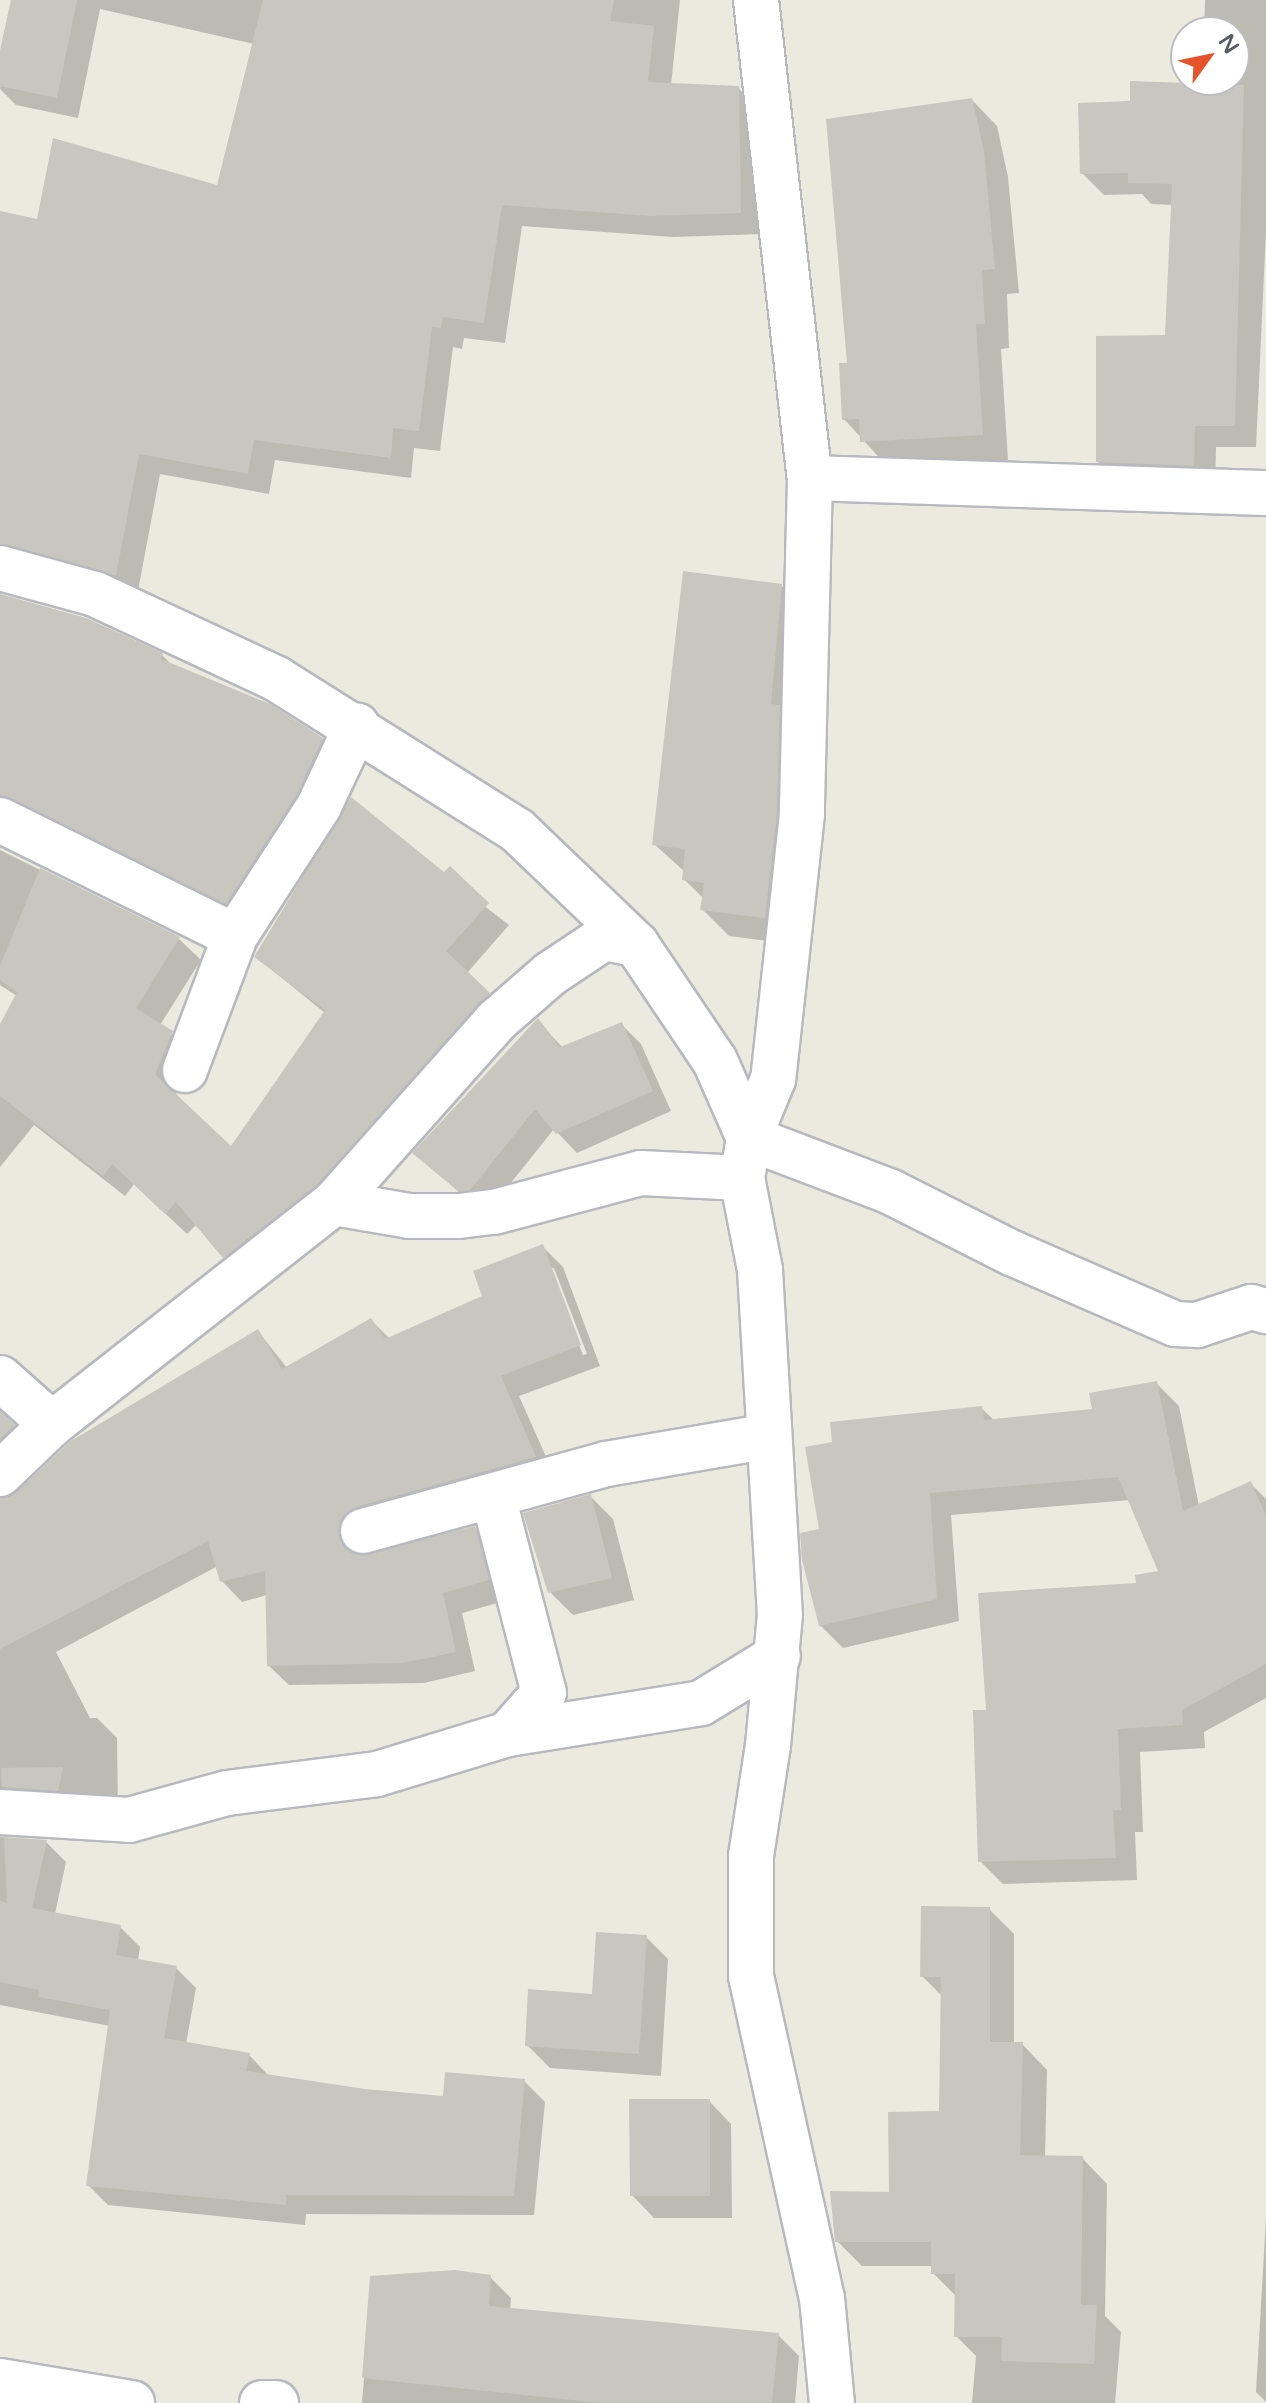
<!DOCTYPE html>
<html>
<head>
<meta charset="utf-8">
<style>
	body { margin:0 }
	#map { position:relative; width:1266px; height:2403px; overflow:hidden; background:#ebeadf; font-family:"Varela Round",sans-serif }
	div>[style] { position:absolute }
	[style*='--x'] { left:calc(var(--x)*1px); top:calc(var(--y)*1px); width:calc(var(--w)*1px); rotate:calc(var(--a)*1deg) }
	.shadow>* { inset:0; background:#0003 }
	.building>* { inset:0; background:#c8c7bf }
	.roads { filter:drop-shadow(2px 0 #b7b9be) drop-shadow(-2px 0 #b7b9be) drop-shadow(0 2px #b7b9be) drop-shadow(0 -2px #b7b9be) }
	.street>* { height:44px; margin:-22px; padding:0 22px; transform-origin:22px; border-radius:22px; background:#fff }
	span { translate:-50% -50%; white-space:nowrap; text-align:center; line-height:1.15; -webkit-text-stroke:6px #fff; paint-order:stroke }
	.north { position:absolute; left:1170px; top:16px; width:80px; height:80px; box-sizing:border-box; background:#fff; border:2px solid #bcbdbf; border-radius:50%; rotate:57deg; font-size:22px; font-weight:700; line-height:32px; text-align:center; color:#585b60 }
	.north::after { content:''; display:block; margin:auto; width:28px; height:36px; background:#e6532a; clip-path:polygon(50% 0,100% 100%,50% 72%,0 100%) }
</style>
</head>
<body>
<div id="map">
	<div class="shadow">
		<div style="clip-path:polygon(12px 0,680px 0,671px 85px,738px 88px,760px 110px,761px 234px,673px 237px,522px 226px,505px 343px,464px 338px,462px 349px,453px 347px,440px 451px,414px 448px,411px 478px,275px 460px,269px 494px,160px 474px,137px 596px,0 577px,0 213px,39px 222px,219px 187px,254px 44px,100px 9px,78px 118px,16px 105px,0 89px)"></div>
		<div style="clip-path:polygon(1205px 0,1266px 0,1266px 231px,1256px 447px,1216px 447px,1215px 486px,1120px 483px,1098px 462px,1167px 337px,1173px 205px,1151px 204px,1142px 194px,1104px 195px,1082px 173px,1132px 103px,1203px 86px,1203px 80px,1234px 80px,1234px 32px,1204px 32px)"></div>
		<div style="clip-path:polygon(972px 100px,997px 126px,1008px 177px,1019px 293px,1007px 294px,1009px 348px,1001px 349px,1008px 460px,887px 466px,844px 419px,849px 365px)"></div>
		<div style="clip-path:polygon(782px 586px,809px 613px,792px 944px,729px 936px,702px 909px,704px 899px,684px 879px,685px 872px,654px 844px)"></div>
		<div style="clip-path:polygon(0 596px,162px 655px,173px 666px,322px 739px,344px 761px,248px 924px,0 829px)"></div>
		<div style="clip-path:polygon(0 850px,179px 939px,201px 960px,160px 1025px,193px 1054px,175px 1096px,232px 1149px,325px 1013px,256px 957px,444px 875px,509px 925px,467px 973px,510px 1016px,246px 1278px,197px 1224px,187px 1234px,134px 1184px,125px 1196px,34px 1125px,0 1167px,0 1028px,17px 996px,0 985px)"></div>
		<div style="clip-path:polygon(538px 1021px,563px 1048px,621px 1024px,641px 1044px,671px 1111px,577px 1153px,554px 1129px,490px 1209px,480px 1210px,414px 1153px)"></div>
		<div style="clip-path:polygon(evenodd,543px 1247px,563px 1267px,600px 1366px,519px 1396px,555px 1477px,358px 1546px,361px 1557px,474px 1528px,494px 1548px,508px 1600px,462px 1613px,475px 1671px,424px 1683px,289px 1685px,268px 1665px,267px 1595px,242px 1602px,222px 1581px,218px 1566px,56px 1652px,90px 1718px,97px 1718px,117px 1738px,118px 1812px,0 1817px,0 1498px,7px 1500px,72px 1443px,258px 1331px,287px 1368px,371px 1320px,390px 1339px,485px 1297px,543px 1247px,550px 1268px,554px 1268px,587px 1354px,583px 1355px,550px 1268px)"></div>
		<div style="clip-path:polygon(1156px 1383px,1179px 1406px,1199px 1506px,1251px 1484px,1266px 1499px,1266px 1698px,1204px 1732px,1205px 1748px,1140px 1752px,1143px 1832px,1135px 1832px,1137px 1880px,1003px 1884px,980px 1861px,988px 1712px,1139px 1584px,1161px 1573px,1130px 1500px,951px 1515px,959px 1621px,843px 1648px,820px 1625px,821px 1530px,981px 1408px,995px 1421px,1094px 1411px)"></div>
		<div style="clip-path:polygon(0 1414px,34px 1446px,0 1483px)"></div>
		<div style="clip-path:polygon(590px 1496px,613px 1519px,634px 1600px,573px 1615px,550px 1592px,526px 1514px)"></div>
		<div style="clip-path:polygon(0 1837px,46px 1842px,66px 1862px,55px 1914px,120px 1927px,140px 1947px,138px 1961px,176px 1968px,196px 1988px,186px 2044px,249px 2055px,269px 2076px,365px 2091px,445px 2098px,524px 2081px,545px 2102px,534px 2215px,306px 2214px,305px 2225px,108px 2205px,88px 2185px,110px 2026px,0 2005px)"></div>
		<div style="clip-path:polygon(989px 1909px,1014px 1934px,1014px 2044px,1022px 2044px,1047px 2070px,1045px 2158px,1082px 2158px,1107px 2184px,1105px 2316px,1121px 2332px,1115px 2403px,972px 2403px,976px 2356px,956px 2336px,957px 2297px,933px 2273px,933px 2266px,862px 2266px,837px 2241px,832px 2193px,891px 2194px,941px 2113px,943px 1997px,922px 1976px)"></div>
		<div style="clip-path:polygon(646px 1937px,668px 1959px,661px 2076px,550px 2068px,527px 2045px,594px 1996px)"></div>
		<div style="clip-path:polygon(709px 2101px,731px 2124px,732px 2218px,654px 2218px,632px 2195px)"></div>
		<div style="clip-path:polygon(1266px 2218px,1266px 2402px,1256px 2392px)"></div>
		<div style="clip-path:polygon(490px 2277px,511px 2298px,510px 2310px,778px 2335px,799px 2356px,795px 2403px,362px 2403px,372px 2278px)"></div>
	</div>
	<div class="building">
		<div style="clip-path:polygon(11px 0,77px 0,57px 98px,0 86px,0 50px)"></div>
		<div style="clip-path:polygon(263px 0,614px 0,610px 21px,654px 26px,648px 82px,739px 86px,741px 213px,650px 216px,502px 205px,484px 323px,443px 317px,441px 328px,432px 327px,419px 431px,393px 428px,391px 458px,254px 440px,248px 474px,139px 454px,116px 576px,0 544px,0 211px,37px 219px,53px 138px,217px 185px)"></div>
		<div style="clip-path:polygon(1130px 81px,1244px 85px,1235px 426px,1195px 426px,1194px 466px,1096px 462px,1096px 336px,1165px 335px,1172px 184px,1128px 183px,1128px 173px,1080px 174px,1078px 103px,1130px 101px)"></div>
		<div style="clip-path:polygon(972px 98px,984px 151px,995px 269px,982px 270px,985px 324px,976px 324px,983px 435px,860px 442px,859px 419px,842px 420px,839px 363px,847px 363px,826px 119px)"></div>
		<div style="clip-path:polygon(683px 571px,782px 584px,771px 704px,780px 705px,777px 812px,765px 918px,700px 910px,704px 883px,682px 880px,685px 849px,652px 845px)"></div>
		<div style="clip-path:polygon(0 594px,86px 618px,163px 653px,161px 659px,270px 704px,323px 738px,297px 794px,226px 904px,0 795px)"></div>
		<div style="clip-path:polygon(351px 797px,444px 872px,450px 866px,489px 903px,446px 951px,490px 993px,317px 1185px,223px 1258px,176px 1202px,165px 1214px,112px 1164px,103px 1176px,0 1096px,0 1024px,17px 992px,0 980px,0 966px,40px 868px,180px 937px,136px 1008px,173px 1031px,155px 1074px,231px 1146px,325px 1010px,254px 957px)"></div>
		<div style="clip-path:polygon(538px 1018px,560px 1047px,622px 1022px,653px 1091px,556px 1134px,535px 1109px,470px 1190px,458px 1191px,412px 1153px)"></div>
		<div style="clip-path:polygon(543px 1244px,581px 1345px,501px 1376px,536px 1457px,356px 1507px,339px 1525px,345px 1548px,357px 1555px,475px 1526px,489px 1580px,443px 1593px,456px 1652px,403px 1663px,267px 1666px,265px 1571px,220px 1582px,208px 1541px,0 1649px,0 1498px,17px 1492px,71px 1441px,258px 1329px,282px 1369px,371px 1318px,385px 1339px,482px 1296px,473px 1271px)"></div>
		<div style="clip-path:polygon(1157px 1381px,1183px 1511px,1251px 1481px,1266px 1516px,1266px 1664px,1182px 1710px,1183px 1725px,1118px 1729px,1121px 1810px,1113px 1810px,1116px 1858px,978px 1862px,973px 1710px,986px 1710px,978px 1593px,1136px 1583px,1135px 1575px,1158px 1571px,1118px 1477px,930px 1493px,937px 1599px,819px 1626px,802px 1560px,800px 1533px,819px 1529px,805px 1447px,832px 1442px,830px 1422px,982px 1406px,984px 1420px,1092px 1409px,1089px 1393px)"></div>
		<div style="clip-path:polygon(0 1411px,15px 1425px,0 1439px)"></div>
		<div style="clip-path:polygon(591px 1494px,612px 1578px,548px 1593px,523px 1513px)"></div>
		<div style="clip-path:polygon(63px 1767px,58px 1791px,2px 1787px,1px 1768px)"></div>
		<div style="clip-path:polygon(4px 1837px,47px 1840px,32px 1908px,121px 1925px,116px 1955px,177px 1966px,164px 2038px,250px 2053px,246px 2071px,365px 2089px,443px 2096px,445px 2072px,525px 2079px,514px 2196px,286px 2195px,286px 2205px,86px 2186px,110px 2010px,38px 1997px,39px 1990px,0 1982px,0 1901px,7px 1903px)"></div>
		<div style="clip-path:polygon(921px 1906px,990px 1907px,990px 2042px,1023px 2042px,1020px 2155px,1083px 2156px,1081px 2305px,1097px 2305px,1094px 2364px,1001px 2361px,1002px 2337px,954px 2337px,955px 2274px,931px 2274px,931px 2242px,835px 2242px,830px 2191px,889px 2192px,888px 2112px,939px 2111px,941px 1977px,920px 1977px)"></div>
		<div style="clip-path:polygon(596px 1932px,647px 1935px,639px 2054px,525px 2046px,528px 1989px,592px 1994px)"></div>
		<div style="clip-path:polygon(629px 2099px,710px 2099px,710px 2196px,630px 2196px)"></div>
		<div style="clip-path:polygon(455px 2270px,491px 2275px,489px 2306px,779px 2333px,772px 2403px,601px 2403px,362px 2378px,370px 2276px)"></div>
	</div>
	<div class="roads">
		<div class="street">
			<div style="--x:756;--y:0;--w:481;--a:83.6"></div>
			<div style="--x:810;--y:478;--w:336;--a:91.4"></div>
			<div style="--x:802;--y:814;--w:267;--a:96.2"></div>
			<div style="--x:773;--y:1079;--w:64;--a:112.1"></div>
			<div style="--x:749;--y:1138;--w:41;--a:99.9"></div>
			<div style="--x:742;--y:1178;--w:94;--a:78.9"></div>
			<div style="--x:760;--y:1270;--w:345;--a:86.7"></div>
			<div style="--x:780;--y:1614;--w:132;--a:95.2"></div>
			<div style="--x:768;--y:1745;--w:112;--a:98.7"></div>
			<div style="--x:751;--y:1856;--w:120;--a:90"></div>
			<div style="--x:751;--y:1976;--w:330;--a:77.6"></div>
			<div style="--x:822;--y:2298;--w:105;--a:84.6"></div>
			<div style="--x:810;--y:478;--w:456;--a:1.9"></div>
			<div style="--x:0;--y:568;--w:98;--a:15.3"></div>
			<div style="--x:95;--y:594;--w:201;--a:25"></div>
			<div style="--x:277;--y:679;--w:284;--a:32.2"></div>
			<div style="--x:517;--y:830;--w:165;--a:43.8"></div>
			<div style="--x:636;--y:944;--w:141;--a:56"></div>
			<div style="--x:715;--y:1061;--w:84;--a:66.2"></div>
			<div style="--x:749;--y:1138;--w:152;--a:20.8"></div>
			<div style="--x:891;--y:1192;--w:136;--a:26.8"></div>
			<div style="--x:1012;--y:1253;--w:178;--a:23.5"></div>
			<div style="--x:1175;--y:1324;--w:22;--a:3"></div>
			<div style="--x:1197;--y:1325;--w:57;--a:-18.4"></div>
			<div style="--x:1251;--y:1307;--w:16;--a:15"></div>
			<div style="--x:0;--y:820;--w:262;--a:26.3"></div>
			<div style="--x:185;--y:1070;--w:143;--a:-69.5"></div>
			<div style="--x:235;--y:936;--w:155;--a:-57.1"></div>
			<div style="--x:319;--y:806;--w:89;--a:-64.9"></div>
			<div style="--x:334;--y:1203;--w:76;--a:9.8"></div>
			<div style="--x:409;--y:1216;--w:50;--a:0"></div>
			<div style="--x:459;--y:1216;--w:35;--a:-7"></div>
			<div style="--x:494;--y:1212;--w:152;--a:-14.9"></div>
			<div style="--x:641;--y:1173;--w:101;--a:2.8"></div>
			<div style="--x:0;--y:1378;--w:69;--a:41.5"></div>
			<div style="--x:0;--y:1474;--w:72;--a:-43.9"></div>
			<div style="--x:52;--y:1424;--w:358;--a:-38.1"></div>
			<div style="--x:334;--y:1203;--w:244;--a:-48.3"></div>
			<div style="--x:496;--y:1021;--w:72;--a:-41"></div>
			<div style="--x:550;--y:974;--w:65;--a:-33.7"></div>
			<div style="--x:604;--y:938;--w:33;--a:11"></div>
			<div style="--x:493;--y:1496;--w:203;--a:75.5"></div>
			<div style="--x:544;--y:1693;--w:55;--a:131.3"></div>
			<div style="--x:363;--y:1531;--w:252;--a:-15.4"></div>
			<div style="--x:606;--y:1464;--w:165;--a:-9.7"></div>
			<div style="--x:0;--y:1812;--w:129;--a:3.5"></div>
			<div style="--x:129;--y:1820;--w:102;--a:-15.4"></div>
			<div style="--x:227;--y:1793;--w:151;--a:-7.2"></div>
			<div style="--x:377;--y:1774;--w:137;--a:-17"></div>
			<div style="--x:508;--y:1734;--w:195;--a:-9.1"></div>
			<div style="--x:701;--y:1703;--w:90;--a:-31.4"></div>
			<div style="--x:0;--y:2381;--w:134;--a:9.5"></div>
			<div style="--x:262;--y:2403;--w:14;--a:0"></div>
		</div>
	</div>
	<div class="north">N</div>
</div>
</body>
</html>
